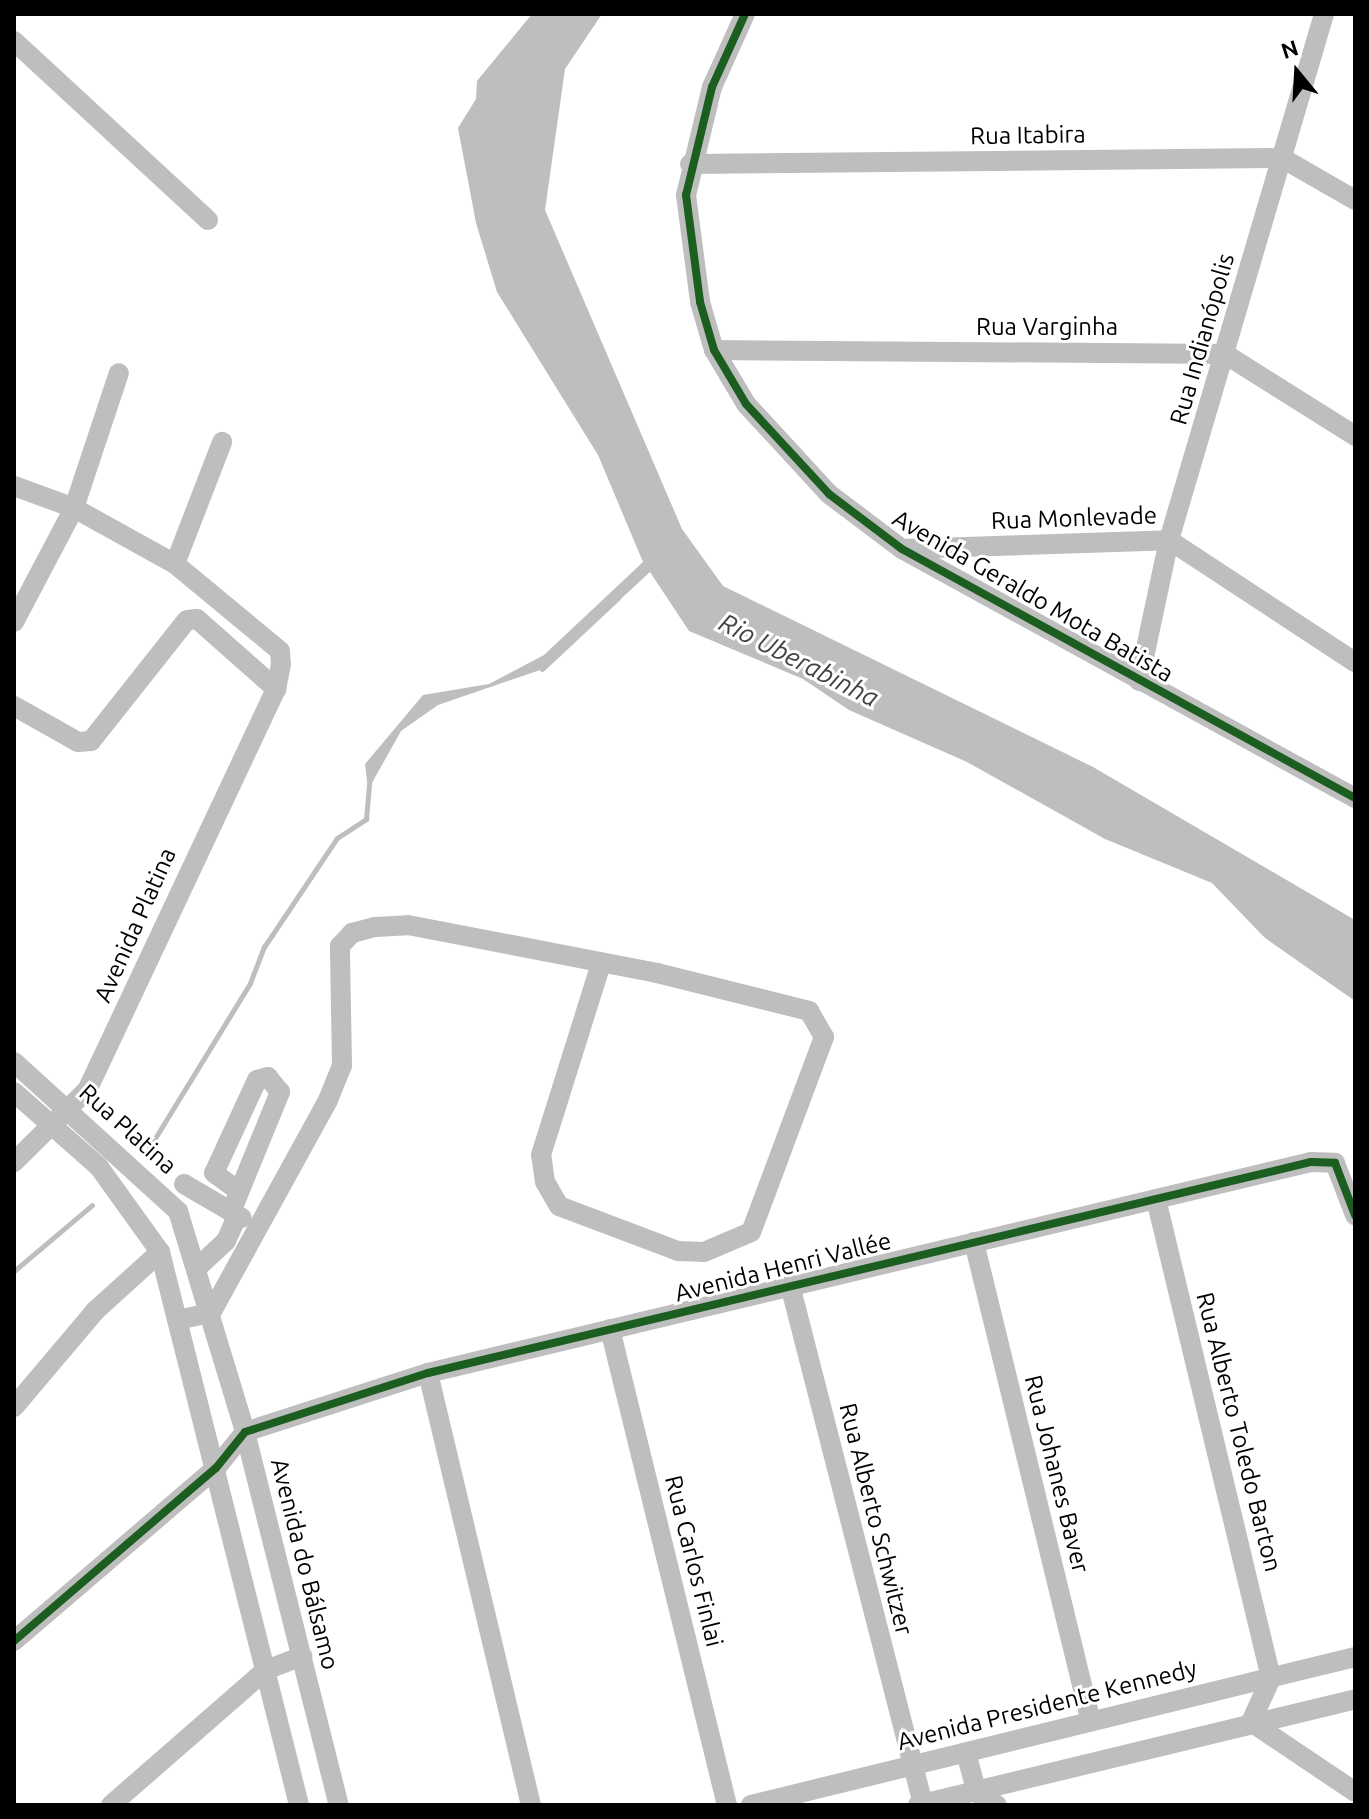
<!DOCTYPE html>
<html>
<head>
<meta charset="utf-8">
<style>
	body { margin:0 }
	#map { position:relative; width:1369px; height:1819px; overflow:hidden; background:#fff; font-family:Ubuntu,sans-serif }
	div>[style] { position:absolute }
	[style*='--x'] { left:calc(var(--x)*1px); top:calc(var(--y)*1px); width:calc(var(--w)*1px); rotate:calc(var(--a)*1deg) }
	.water>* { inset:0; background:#bebebe }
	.stream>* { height:5px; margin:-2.5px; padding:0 2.5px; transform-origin:2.5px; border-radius:2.5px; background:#bebebe }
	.minor>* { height:20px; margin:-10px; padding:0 10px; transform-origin:10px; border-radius:10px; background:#bebebe }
	.cycleway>* { height:8px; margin:-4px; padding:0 4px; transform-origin:4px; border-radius:4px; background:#1b5e20 }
	span { translate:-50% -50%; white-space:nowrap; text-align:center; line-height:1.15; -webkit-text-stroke:6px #fff; paint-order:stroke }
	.street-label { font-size:24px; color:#000 }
	.water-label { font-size:26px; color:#434343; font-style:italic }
	.frame { position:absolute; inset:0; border:16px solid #000; pointer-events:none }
	.north { position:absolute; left:1257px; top:32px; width:80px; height:80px; -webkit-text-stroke:6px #fff; paint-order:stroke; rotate:342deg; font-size:22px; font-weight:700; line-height:32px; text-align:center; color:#000 }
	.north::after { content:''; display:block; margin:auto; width:28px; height:36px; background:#000; clip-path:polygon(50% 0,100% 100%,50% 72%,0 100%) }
</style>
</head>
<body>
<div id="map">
	<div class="water">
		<div style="clip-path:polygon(532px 14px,602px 14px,565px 69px,545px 210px,682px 529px,723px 586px,1093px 767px,1355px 920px,1355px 1001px,1265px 938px,1212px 883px,1105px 839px,967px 762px,849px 710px,803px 679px,689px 631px,650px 572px,546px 668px,438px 705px,401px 731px,368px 790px,365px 764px,423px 695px,489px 684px,544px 655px,643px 562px,598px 455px,497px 292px,476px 223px,458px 128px,476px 99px,477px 81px)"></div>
	</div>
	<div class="stream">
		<div style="--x:542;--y:669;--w:104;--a:-43.1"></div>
		<div style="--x:149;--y:1148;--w:193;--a:-58.5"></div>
		<div style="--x:250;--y:983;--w:39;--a:-69"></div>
		<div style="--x:264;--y:947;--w:131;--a:-56.2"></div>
		<div style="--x:337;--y:838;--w:35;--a:-33"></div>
		<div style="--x:366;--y:819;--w:36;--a:-85"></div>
		<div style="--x:14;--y:1271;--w:102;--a:-40.2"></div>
	</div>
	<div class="minor">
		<div style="--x:745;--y:14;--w:80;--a:114.3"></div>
		<div style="--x:712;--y:87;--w:111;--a:103.5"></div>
		<div style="--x:686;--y:195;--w:108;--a:82.5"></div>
		<div style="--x:700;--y:302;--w:50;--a:73.7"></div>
		<div style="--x:714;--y:350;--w:63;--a:59.3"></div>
		<div style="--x:746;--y:404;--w:122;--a:47.3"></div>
		<div style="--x:829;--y:494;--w:91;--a:37"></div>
		<div style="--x:902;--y:549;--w:517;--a:28.8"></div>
		<div style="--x:14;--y:41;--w:264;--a:42.7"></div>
		<div style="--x:690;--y:164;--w:592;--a:-0.58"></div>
		<div style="--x:1282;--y:158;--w:84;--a:29.9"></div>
		<div style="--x:714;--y:350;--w:511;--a:0.45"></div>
		<div style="--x:1225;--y:354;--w:154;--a:32.2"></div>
		<div style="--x:14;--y:486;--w:64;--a:20.1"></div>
		<div style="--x:74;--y:508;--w:115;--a:29"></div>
		<div style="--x:175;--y:564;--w:136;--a:39.6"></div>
		<div style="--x:280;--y:651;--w:13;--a:86"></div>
		<div style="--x:281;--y:664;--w:25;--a:101"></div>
		<div style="--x:276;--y:689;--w:443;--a:115.2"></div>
		<div style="--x:87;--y:1090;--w:103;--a:135.4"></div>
		<div style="--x:902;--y:549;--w:267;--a:-1.9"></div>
		<div style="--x:1169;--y:540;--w:222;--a:33.3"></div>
		<div style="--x:175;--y:564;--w:131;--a:-68.9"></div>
		<div style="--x:14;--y:622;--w:129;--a:-62.2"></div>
		<div style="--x:74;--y:508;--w:142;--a:-71.6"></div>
		<div style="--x:1139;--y:681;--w:144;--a:-78"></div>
		<div style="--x:1169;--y:540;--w:548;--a:-73.58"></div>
		<div style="--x:14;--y:706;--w:73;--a:29.4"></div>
		<div style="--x:78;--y:742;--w:13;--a:-4"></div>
		<div style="--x:91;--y:741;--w:154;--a:-51.6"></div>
		<div style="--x:187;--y:620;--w:10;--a:-6"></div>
		<div style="--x:197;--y:619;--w:106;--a:41.5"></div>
		<div style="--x:14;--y:1062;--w:222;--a:42.3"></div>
		<div style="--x:178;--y:1211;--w:231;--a:73.1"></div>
		<div style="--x:245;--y:1432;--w:385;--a:75.9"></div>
		<div style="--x:14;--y:1092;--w:113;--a:41.4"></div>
		<div style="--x:99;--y:1167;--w:105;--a:54.3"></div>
		<div style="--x:160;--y:1252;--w:570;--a:75.89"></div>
		<div style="--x:184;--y:1184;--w:67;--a:30.4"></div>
		<div style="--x:1156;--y:1199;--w:493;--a:76.5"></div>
		<div style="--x:1271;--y:1678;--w:48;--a:114.4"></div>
		<div style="--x:1251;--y:1722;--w:125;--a:33.9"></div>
		<div style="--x:231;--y:1212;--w:130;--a:-67.8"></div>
		<div style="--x:280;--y:1092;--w:19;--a:-129"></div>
		<div style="--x:268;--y:1077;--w:11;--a:165"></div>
		<div style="--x:257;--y:1080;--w:102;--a:114.8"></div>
		<div style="--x:214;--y:1173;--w:31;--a:36"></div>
		<div style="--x:974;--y:1242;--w:491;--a:76.3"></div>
		<div style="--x:198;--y:1267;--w:38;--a:-43"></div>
		<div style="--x:226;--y:1241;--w:27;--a:-66"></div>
		<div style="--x:790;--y:1285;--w:536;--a:75.63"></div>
		<div style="--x:177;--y:1320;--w:35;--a:-12"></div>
		<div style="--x:211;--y:1313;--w:243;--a:-61.2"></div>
		<div style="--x:328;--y:1100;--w:37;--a:-68"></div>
		<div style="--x:342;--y:1066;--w:120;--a:-91"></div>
		<div style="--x:340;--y:946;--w:18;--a:-47"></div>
		<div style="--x:352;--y:933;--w:24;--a:-15"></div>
		<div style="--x:375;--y:927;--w:33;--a:-3"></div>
		<div style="--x:408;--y:925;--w:254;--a:10.9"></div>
		<div style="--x:657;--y:973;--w:157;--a:14"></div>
		<div style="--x:809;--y:1011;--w:30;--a:60"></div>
		<div style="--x:824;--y:1037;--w:208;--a:110.5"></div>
		<div style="--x:751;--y:1232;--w:51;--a:156.9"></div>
		<div style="--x:704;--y:1252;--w:26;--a:-178"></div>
		<div style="--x:678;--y:1251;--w:127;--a:-159.3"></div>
		<div style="--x:559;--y:1206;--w:28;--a:-120"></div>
		<div style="--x:545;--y:1182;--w:27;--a:-98"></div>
		<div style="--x:541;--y:1155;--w:201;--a:-72.6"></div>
		<div style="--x:610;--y:1329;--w:490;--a:76.2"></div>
		<div style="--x:428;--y:1373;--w:444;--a:76.6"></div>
		<div style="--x:14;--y:1407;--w:126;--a:-49.8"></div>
		<div style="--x:95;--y:1311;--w:88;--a:-42.2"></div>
		<div style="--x:14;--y:1641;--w:266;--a:-40.6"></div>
		<div style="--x:216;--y:1468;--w:46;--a:-51.1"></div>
		<div style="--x:245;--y:1432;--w:192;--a:-17.9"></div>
		<div style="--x:428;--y:1373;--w:908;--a:-13.44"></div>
		<div style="--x:1311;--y:1162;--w:24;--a:2"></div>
		<div style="--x:1335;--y:1163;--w:56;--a:69"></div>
		<div style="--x:966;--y:1753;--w:41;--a:74.6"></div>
		<div style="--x:977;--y:1793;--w:23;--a:31"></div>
		<div style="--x:111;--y:1805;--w:206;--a:-41.1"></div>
		<div style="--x:266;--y:1670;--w:39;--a:-21"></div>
		<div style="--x:751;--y:1805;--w:622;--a:-13.77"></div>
		<div style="--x:918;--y:1805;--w:450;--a:-13.6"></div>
	</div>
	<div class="cycleway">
		<div style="--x:745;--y:14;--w:80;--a:114.3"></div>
		<div style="--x:712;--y:87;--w:111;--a:103.5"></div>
		<div style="--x:686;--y:195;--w:108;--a:82.5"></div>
		<div style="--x:700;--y:302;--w:50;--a:73.7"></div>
		<div style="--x:714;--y:350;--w:63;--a:59.3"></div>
		<div style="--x:746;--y:404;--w:122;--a:47.3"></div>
		<div style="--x:829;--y:494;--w:91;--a:37"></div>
		<div style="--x:902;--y:549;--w:517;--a:28.8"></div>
		<div style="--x:14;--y:1641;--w:266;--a:-40.6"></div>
		<div style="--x:216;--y:1468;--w:46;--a:-51.1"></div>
		<div style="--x:245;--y:1432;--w:192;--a:-17.9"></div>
		<div style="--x:428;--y:1373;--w:908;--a:-13.44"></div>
		<div style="--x:1311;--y:1162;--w:24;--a:2"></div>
		<div style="--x:1335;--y:1163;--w:56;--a:69"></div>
	</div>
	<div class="street-label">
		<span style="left:1028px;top:135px;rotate:-1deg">Rua Itabira</span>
		<span style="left:1047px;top:327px">Rua Varginha</span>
		<span style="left:1202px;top:339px;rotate:-74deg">Rua Indianópolis</span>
		<span style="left:1074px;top:518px;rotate:-2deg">Rua Monlevade</span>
		<span style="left:1033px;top:596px;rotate:30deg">Avenida Geraldo Mota Batista</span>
		<span style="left:135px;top:925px;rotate:-66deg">Avenida Platina</span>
		<span style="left:128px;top:1129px;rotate:42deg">Rua Platina</span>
		<span style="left:783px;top:1267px;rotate:-14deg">Avenida Henri Vallée</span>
		<span style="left:1239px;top:1432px;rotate:76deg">Rua Alberto Toledo Barton</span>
		<span style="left:1057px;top:1474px;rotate:76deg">Rua Johanes Baver</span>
		<span style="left:876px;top:1519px;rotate:76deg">Rua Alberto Schwitzer</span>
		<span style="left:694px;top:1561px;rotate:76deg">Rua Carlos Finlai</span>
		<span style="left:305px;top:1564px;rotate:76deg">Avenida do Bálsamo</span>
		<span style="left:1047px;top:1705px;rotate:-14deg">Avenida Presidente Kennedy</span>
	</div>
	<div class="water-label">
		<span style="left:799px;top:660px;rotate:27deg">Rio Uberabinha</span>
	</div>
	<div class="frame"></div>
	<div class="north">N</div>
</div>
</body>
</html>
